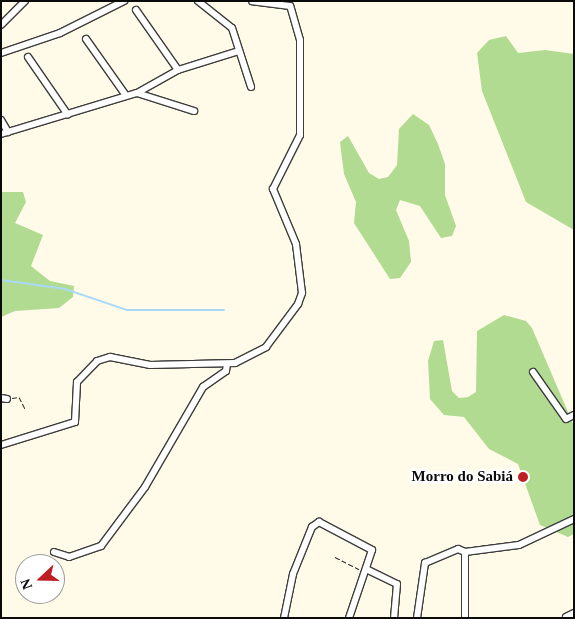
<!DOCTYPE html>
<html>
<head>
<meta charset="utf-8">
<style>
	body { margin:0 }
	#map { position:relative; width:575px; height:619px; overflow:hidden; background:#fffbe8; font-family:"Times New Roman",serif }
	div>[style] { position:absolute }
	[style*='--x'] { left:calc(var(--x)*1px); top:calc(var(--y)*1px); width:calc(var(--w)*1px); rotate:calc(var(--a)*1deg) }
	.forest>* { inset:0; background:#b0db90 }
	.stream>* { height:2px; margin:-1px; padding:0 1px; transform-origin:1px; border-radius:1px; background:#aad9f8 }
	.path>* { height:1px; margin-top:-0.5px; transform-origin:0; background:repeating-linear-gradient(90deg,#2c2c2c 0 5px,transparent 0 7.5px) }
	.roads { filter:drop-shadow(1px 0 #3d3d3d) drop-shadow(-1px 0 #3d3d3d) drop-shadow(0 1px #3d3d3d) drop-shadow(0 -1px #3d3d3d) }
	.minor>* { height:6px; margin:-3px; padding:0 3px; transform-origin:3px; border-radius:3px; background:#fff }
	.dots>* { width:14px; height:14px; translate:-50% -50%; box-sizing:border-box; border:2px solid #fff; border-radius:50% }
	span { translate:-50% -50%; white-space:nowrap; text-align:center; line-height:1.15; -webkit-text-stroke:5px #fff; paint-order:stroke }
	.poi-label { font-size:15px; color:#0a0a0a; font-weight:700 }
	.right { translate:-100% -50%; text-align:right }
	.frame { position:absolute; inset:0; border:2px solid #0a0a0a; pointer-events:none }
	.north { position:absolute; left:15px; top:554px; width:50px; height:50px; box-sizing:border-box; background:#fff; border:1px solid #9d9d9d; border-radius:50%; rotate:249deg; font-size:14px; font-weight:700; line-height:20px; text-align:center; color:#0a0a0a }
	.north::after { content:''; display:block; margin:auto; width:18px; height:22px; background:#bf1e22; clip-path:polygon(50% 0,100% 100%,50% 72%,0 100%) }
</style>
</head>
<body>
<div id="map">
	<div class="forest">
		<div style="clip-path:polygon(506px 36px,518px 53px,545px 50px,574px 54px,574px 230px,526px 202px,482px 91px,477px 53px,489px 40px)"></div>
		<div style="clip-path:polygon(413px 114px,429px 125px,438px 144px,445px 164px,445px 195px,456px 226px,452px 236px,441px 238px,420px 206px,400px 200px,396px 210px,409px 241px,411px 262px,400px 278px,390px 279px,354px 223px,356px 202px,344px 174px,340px 142px,348px 136px,369px 173px,379px 179px,388px 177px,397px 165px,399px 129px)"></div>
		<div style="clip-path:polygon(1px 192px,23px 192px,26px 202px,15px 223px,43px 235px,31px 266px,50px 281px,74px 286px,73px 297px,59px 308px,15px 311px,1px 317px)"></div>
		<div style="clip-path:polygon(504px 315px,526px 321px,532px 328px,574px 426px,574px 534px,568px 537px,540px 525px,518px 464px,489px 449px,464px 417px,444px 415px,430px 399px,428px 361px,434px 341px,443px 340px,452px 391px,459px 398px,468px 397px,476px 392px,477px 331px)"></div>
	</div>
	<div class="stream">
		<div style="--x:1;--y:280;--w:65;--a:8"></div>
		<div style="--x:65;--y:289;--w:65;--a:18.7"></div>
		<div style="--x:127;--y:310;--w:97;--a:0"></div>
	</div>
	<div class="path">
		<div style="--x:12;--y:398;--w:7;--a:-8"></div>
		<div style="--x:19;--y:397;--w:13;--a:63"></div>
		<div style="--x:335;--y:557;--w:27;--a:27"></div>
	</div>
	<div class="roads">
		<div class="minor">
			<div style="--x:198;--y:1;--w:43;--a:38.5"></div>
			<div style="--x:232;--y:28;--w:62;--a:72.1"></div>
			<div style="--x:136;--y:10;--w:73;--a:55"></div>
			<div style="--x:1;--y:25;--w:34;--a:-45"></div>
			<div style="--x:86;--y:39;--w:67;--a:54.7"></div>
			<div style="--x:1;--y:53;--w:62;--a:-18.7"></div>
			<div style="--x:60;--y:33;--w:72;--a:-26.6"></div>
			<div style="--x:28;--y:57;--w:70;--a:55.4"></div>
			<div style="--x:137;--y:93;--w:60;--a:17.5"></div>
			<div style="--x:1;--y:120;--w:14;--a:60"></div>
			<div style="--x:1;--y:134;--w:142;--a:-16.8"></div>
			<div style="--x:137;--y:93;--w:47;--a:-29.3"></div>
			<div style="--x:178;--y:70;--w:64;--a:-17.3"></div>
			<div style="--x:533;--y:372;--w:57;--a:54.9"></div>
			<div style="--x:566;--y:419;--w:9;--a:-27"></div>
			<div style="--x:1;--y:398;--w:6;--a:9"></div>
			<div style="--x:1;--y:445;--w:77;--a:-17.3"></div>
			<div style="--x:75;--y:422;--w:40;--a:-87.1"></div>
			<div style="--x:77;--y:382;--w:29;--a:-46"></div>
			<div style="--x:97;--y:361;--w:14;--a:-17"></div>
			<div style="--x:110;--y:357;--w:41;--a:11.3"></div>
			<div style="--x:150;--y:365;--w:85;--a:-1.3"></div>
			<div style="--x:235;--y:363;--w:35;--a:-27"></div>
			<div style="--x:266;--y:347;--w:54;--a:-53.3"></div>
			<div style="--x:298;--y:304;--w:12;--a:-70"></div>
			<div style="--x:302;--y:293;--w:49;--a:-97"></div>
			<div style="--x:296;--y:244;--w:60;--a:-112.7"></div>
			<div style="--x:273;--y:189;--w:60;--a:-63.4"></div>
			<div style="--x:300;--y:135;--w:95;--a:-90"></div>
			<div style="--x:300;--y:40;--w:35;--a:-106"></div>
			<div style="--x:290;--y:6;--w:38;--a:-173"></div>
			<div style="--x:54;--y:552;--w:16;--a:18"></div>
			<div style="--x:69;--y:557;--w:34;--a:-19"></div>
			<div style="--x:101;--y:546;--w:74;--a:-53.3"></div>
			<div style="--x:145;--y:487;--w:116;--a:-59.9"></div>
			<div style="--x:203;--y:387;--w:28;--a:-35"></div>
			<div style="--x:226;--y:371;--w:7;--a:-82"></div>
			<div style="--x:465;--y:552;--w:54;--a:-7.4"></div>
			<div style="--x:519;--y:545;--w:61;--a:-25.3"></div>
			<div style="--x:465;--y:552;--w:66;--a:90"></div>
			<div style="--x:366;--y:569;--w:34;--a:26"></div>
			<div style="--x:397;--y:584;--w:34;--a:95"></div>
			<div style="--x:566;--y:617;--w:9;--a:-27"></div>
			<div style="--x:284;--y:618;--w:45;--a:-78.4"></div>
			<div style="--x:293;--y:574;--w:51;--a:-68"></div>
			<div style="--x:312;--y:527;--w:9;--a:-36"></div>
			<div style="--x:319;--y:522;--w:60;--a:27.8"></div>
			<div style="--x:372;--y:550;--w:72;--a:108.7"></div>
			<div style="--x:417;--y:618;--w:56;--a:-81.7"></div>
			<div style="--x:425;--y:563;--w:36;--a:-23"></div>
			<div style="--x:458;--y:549;--w:8;--a:23"></div>
		</div>
	</div>
	<div class="dots">
		<div style="left:523px;top:477px;background:#bf1e22"></div>
	</div>
	<div class="poi-label">
		<span class="right" style="left:513px;top:477px">Morro do Sabiá</span>
	</div>
	<div class="frame"></div>
	<div class="north">N</div>
</div>
</body>
</html>
